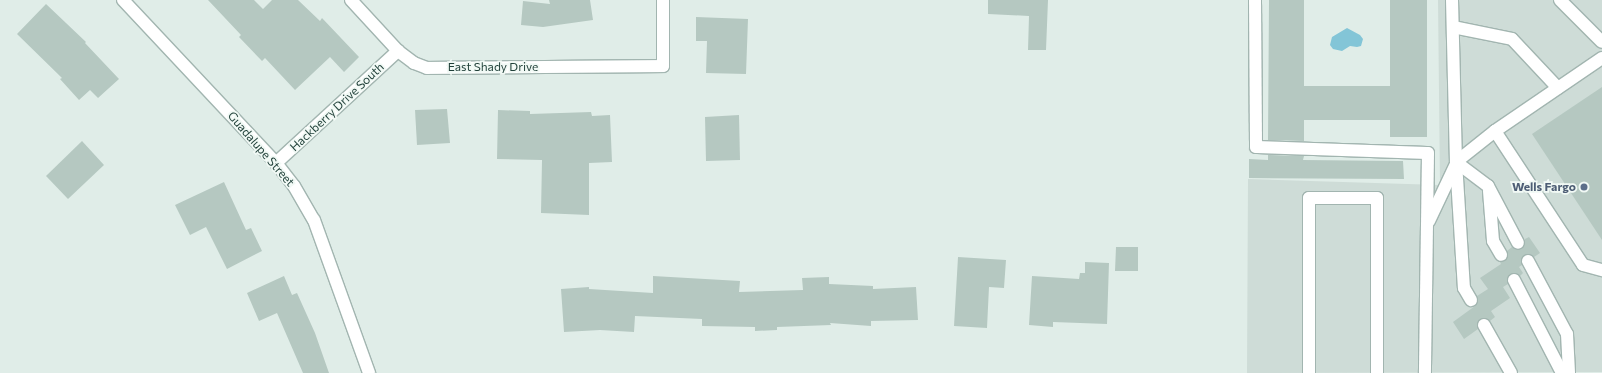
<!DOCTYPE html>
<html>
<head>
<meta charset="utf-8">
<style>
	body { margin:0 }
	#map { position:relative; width:1602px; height:373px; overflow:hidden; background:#e0ede8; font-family:Commissioner,sans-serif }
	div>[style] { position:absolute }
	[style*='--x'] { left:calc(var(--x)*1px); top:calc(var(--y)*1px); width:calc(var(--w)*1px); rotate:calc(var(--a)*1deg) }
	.built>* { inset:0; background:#cedcd7 }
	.water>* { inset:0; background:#83c5d7 }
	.building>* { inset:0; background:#b5c8c1 }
	.roads { filter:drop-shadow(1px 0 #a2b5b0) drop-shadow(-1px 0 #a2b5b0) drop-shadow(0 1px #a2b5b0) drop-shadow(0 -1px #a2b5b0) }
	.lane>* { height:12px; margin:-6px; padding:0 6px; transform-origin:6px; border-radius:6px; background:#fff }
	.street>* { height:12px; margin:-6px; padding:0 6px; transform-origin:6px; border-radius:6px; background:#fff }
	.dots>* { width:11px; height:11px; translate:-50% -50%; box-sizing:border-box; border:2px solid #f1f9f5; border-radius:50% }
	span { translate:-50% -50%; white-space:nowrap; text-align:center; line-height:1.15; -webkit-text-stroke:3.5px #f1f9f5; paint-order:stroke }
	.street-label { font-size:12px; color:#1f3f38 }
	.service-label { font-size:12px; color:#4e5e75; font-weight:700 }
	.right { translate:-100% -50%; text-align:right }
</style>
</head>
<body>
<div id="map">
	<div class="built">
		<div style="clip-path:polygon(1438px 0,1602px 0,1602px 372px,1247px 373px,1248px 179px,1440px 185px)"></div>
	</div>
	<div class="water">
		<div style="clip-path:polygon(1347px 28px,1360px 35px,1363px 39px,1361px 46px,1357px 47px,1350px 46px,1342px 51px,1333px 49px,1330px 45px,1332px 37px)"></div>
	</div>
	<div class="building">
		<div style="clip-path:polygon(208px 0,254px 0,263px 9px,272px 0,298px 0,320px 21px,322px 18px,359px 57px,344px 72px,330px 57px,295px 90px,265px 58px,262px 61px,239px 37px,241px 35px)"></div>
		<div style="clip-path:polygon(549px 0,590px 0,593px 20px,543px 27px,521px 25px,523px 1px,550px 4px)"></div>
		<div style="clip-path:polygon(988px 0,1048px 0,1046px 50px,1028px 50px,1029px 16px,988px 14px)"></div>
		<div style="clip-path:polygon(1269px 0,1304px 0,1304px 86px,1390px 86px,1390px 0,1427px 0,1427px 137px,1390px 137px,1390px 120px,1304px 120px,1304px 141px,1268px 140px)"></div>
		<div style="clip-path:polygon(46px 4px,86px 42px,85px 43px,119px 79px,98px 98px,90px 90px,79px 100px,60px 79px,62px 78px,17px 34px)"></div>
		<div style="clip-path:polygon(696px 17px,748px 19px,746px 74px,706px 73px,707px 41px,696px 41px)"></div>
		<div style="clip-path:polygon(1602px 87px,1602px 240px,1532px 134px)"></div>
		<div style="clip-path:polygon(447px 109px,450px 143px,417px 145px,415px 110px)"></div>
		<div style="clip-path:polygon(498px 110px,530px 111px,530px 114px,591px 112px,592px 116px,610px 115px,612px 162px,589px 163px,589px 215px,541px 213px,542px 160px,497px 159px)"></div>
		<div style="clip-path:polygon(739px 115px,740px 160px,706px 161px,705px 117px)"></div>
		<div style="clip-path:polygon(82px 141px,104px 165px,68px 199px,46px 176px)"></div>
		<div style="clip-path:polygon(1268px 155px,1304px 156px,1303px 160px,1403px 161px,1404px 179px,1249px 178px,1249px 159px,1268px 160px)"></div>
		<div style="clip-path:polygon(224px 182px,246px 230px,251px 228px,262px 251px,227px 269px,206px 227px,190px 235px,175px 205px)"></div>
		<div style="clip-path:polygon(1529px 237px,1540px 253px,1534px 257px,1528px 254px,1522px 257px,1522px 265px,1519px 267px,1523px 273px,1520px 276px,1515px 273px,1510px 274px,1507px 279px,1508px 284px,1503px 287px,1510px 298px,1491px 311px,1495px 317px,1490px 321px,1484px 318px,1480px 319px,1477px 325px,1478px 329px,1464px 339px,1453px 322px,1475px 306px,1478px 300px,1477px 296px,1488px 289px,1480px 278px,1501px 264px,1500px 262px,1507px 259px,1507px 251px,1512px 247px,1517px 250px,1522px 249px,1525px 244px,1525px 239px)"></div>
		<div style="clip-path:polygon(1116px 247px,1138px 247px,1138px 271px,1115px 271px)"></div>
		<div style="clip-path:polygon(958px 257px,1006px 260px,1004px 288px,989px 287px,987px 328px,954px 326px)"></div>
		<div style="clip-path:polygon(1085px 262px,1109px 263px,1107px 324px,1053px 322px,1053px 327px,1029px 325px,1032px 276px,1079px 279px,1080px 273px,1085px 273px)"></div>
		<div style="clip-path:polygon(284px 276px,292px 295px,297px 293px,315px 333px,329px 373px,303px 373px,277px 313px,259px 321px,247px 293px)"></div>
		<div style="clip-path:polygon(653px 276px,740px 281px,739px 292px,803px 290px,802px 278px,829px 277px,829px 284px,873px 286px,873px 289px,916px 287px,918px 320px,871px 321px,871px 326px,830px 323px,831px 325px,777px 327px,777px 330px,755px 331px,755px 327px,702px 326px,702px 319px,635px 316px,634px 332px,600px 330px,564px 332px,561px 289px,589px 287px,589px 289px,653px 293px)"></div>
	</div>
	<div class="roads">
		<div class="lane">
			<div style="--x:1255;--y:0;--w:147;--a:89.6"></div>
			<div style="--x:1256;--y:147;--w:172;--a:2"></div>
			<div style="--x:1428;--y:153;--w:220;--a:90.8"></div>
			<div style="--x:1452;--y:0;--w:162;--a:88.6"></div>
			<div style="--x:1456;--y:162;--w:126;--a:86.4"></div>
			<div style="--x:1464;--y:288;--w:14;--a:60"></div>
			<div style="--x:1560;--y:0;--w:59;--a:45"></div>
			<div style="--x:1453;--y:27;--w:60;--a:11.5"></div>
			<div style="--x:1512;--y:39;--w:67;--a:46.8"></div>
			<div style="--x:1602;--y:58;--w:130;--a:145.7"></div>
			<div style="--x:1495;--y:131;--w:160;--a:56.7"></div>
			<div style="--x:1583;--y:265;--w:20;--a:15"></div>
			<div style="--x:1495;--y:131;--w:50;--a:141.5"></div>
			<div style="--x:1456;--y:162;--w:40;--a:37"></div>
			<div style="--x:1488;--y:186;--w:64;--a:62.2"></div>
			<div style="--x:1489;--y:191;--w:50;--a:85.4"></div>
			<div style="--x:1493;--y:241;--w:16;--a:60"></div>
			<div style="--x:1429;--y:221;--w:63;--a:-64.7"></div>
			<div style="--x:1528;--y:261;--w:83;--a:61.9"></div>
			<div style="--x:1567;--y:334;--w:39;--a:87"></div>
			<div style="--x:1514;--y:280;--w:105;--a:62.7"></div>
			<div style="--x:1484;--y:325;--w:55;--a:60.6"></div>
			<div style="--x:1309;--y:373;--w:175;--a:-90"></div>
			<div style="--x:1309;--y:198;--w:68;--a:0"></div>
			<div style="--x:1377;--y:198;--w:175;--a:90"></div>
		</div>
		<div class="street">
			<div style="--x:123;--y:0;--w:224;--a:46.8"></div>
			<div style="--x:276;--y:163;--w:29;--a:52"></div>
			<div style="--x:294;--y:186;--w:39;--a:60"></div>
			<div style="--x:314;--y:220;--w:163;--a:70.2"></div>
			<div style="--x:351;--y:0;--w:69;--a:47.3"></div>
			<div style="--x:398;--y:51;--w:20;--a:37"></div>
			<div style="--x:414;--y:63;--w:14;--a:21"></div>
			<div style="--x:427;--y:68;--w:236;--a:-0.5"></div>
			<div style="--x:663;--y:66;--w:66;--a:-90"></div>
			<div style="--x:276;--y:163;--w:166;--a:-42.6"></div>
		</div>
	</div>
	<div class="dots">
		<div style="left:1584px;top:187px;background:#5c6f8a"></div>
	</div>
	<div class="street-label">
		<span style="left:493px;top:67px">East Shady Drive</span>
		<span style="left:337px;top:107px;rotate:-43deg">Hackberry Drive South</span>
		<span style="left:261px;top:149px;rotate:49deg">Guadalupe Street</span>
	</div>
	<div class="service-label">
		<span class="right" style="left:1576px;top:187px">Wells Fargo</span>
	</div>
</div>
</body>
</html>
